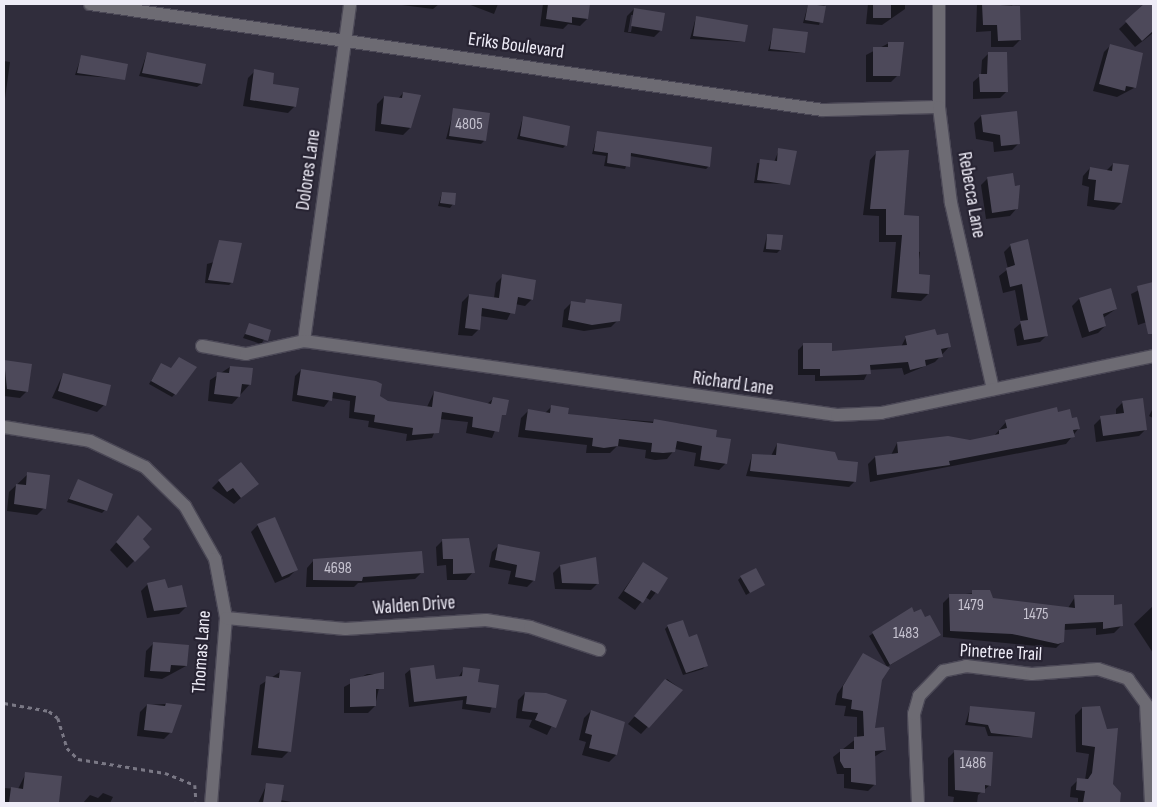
<!DOCTYPE html>
<html>
<head>
<meta charset="utf-8">
<style>
	body { margin:0 }
	#map { position:relative; width:1157px; height:807px; overflow:hidden; background:#302d3c; font-family:"Sofia Sans Condensed",sans-serif }
	div>[style] { position:absolute }
	[style*='--x'] { left:calc(var(--x)*1px); top:calc(var(--y)*1px); width:calc(var(--w)*1px); rotate:calc(var(--a)*1deg) }
	.shadow>* { inset:0; background:#0007 }
	.building>* { inset:0; background:#4d495a }
	.path>* { height:2.5px; margin-top:-1.25px; transform-origin:0; background:repeating-linear-gradient(90deg,#7a7885 0 4px,transparent 0 8px) }
	.roads { filter:drop-shadow(1px 0 #4b4856) drop-shadow(-1px 0 #4b4856) drop-shadow(0 1px #4b4856) drop-shadow(0 -1px #4b4856) }
	.minor>* { height:12px; margin:-6px; padding:0 6px; transform-origin:6px; border-radius:6px; background:#6d6b73 }
	span { translate:-50% -50%; white-space:nowrap; text-align:center; line-height:1.15; -webkit-text-stroke:4.5px #272332; paint-order:stroke }
	.number-label { font-size:16px; color:#c6c3d0 }
	.number-label span { -webkit-text-stroke-width:0 }
	.street-label { font-size:19px; color:#eeecf7 }
	.frame { position:absolute; inset:0; border:5px solid #eeecf7; pointer-events:none }
</style>
</head>
<body>
<div id="map">
	<div class="shadow">
		<div style="clip-path:polygon(394px 4px,439px 4px,433px 9px)"></div>
		<div style="clip-path:polygon(468px 4px,498px 4px,494px 14px)"></div>
		<div style="clip-path:polygon(543px 4px,589px 4px,587px 19px,580px 26px,568px 24px,563px 29px,540px 26px)"></div>
		<div style="clip-path:polygon(825px 4px,819px 25px,803px 23px,808px 5px)"></div>
		<div style="clip-path:polygon(868px 4px,905px 4px,905px 9px,882px 25px,866px 24px)"></div>
		<div style="clip-path:polygon(977px 4px,1012px 4px,1020px 40px,1013px 47px,991px 47px,991px 31px,976px 32px)"></div>
		<div style="clip-path:polygon(1146px 4px,1153px 4px,1153px 33px,1135px 47px,1119px 29px)"></div>
		<div style="clip-path:polygon(evenodd,634px 9px,661px 30px,654px 37px,624px 32px,627px 16px,634px 9px,631px 15px,634px 15px,631px 32px,628px 32px,631px 15px)"></div>
		<div style="clip-path:polygon(696px 17px,744px 42px,690px 39px)"></div>
		<div style="clip-path:polygon(774px 29px,804px 53px,768px 51px)"></div>
		<div style="clip-path:polygon(889px 43px,898px 75px,891px 82px,866px 82px,866px 55px)"></div>
		<div style="clip-path:polygon(1111px 45px,1134px 88px,1117px 97px,1093px 91px,1104px 52px)"></div>
		<div style="clip-path:polygon(147px 53px,204px 65px,201px 84px,197px 87px,139px 76px)"></div>
		<div style="clip-path:polygon(989px 53px,1007px 91px,1000px 98px,973px 99px,973px 82px,981px 75px,982px 60px)"></div>
		<div style="clip-path:polygon(81px 57px,124px 79px,75px 75px)"></div>
		<div style="clip-path:polygon(4px 61px,10px 62px,4px 106px)"></div>
		<div style="clip-path:polygon(255px 71px,295px 106px,288px 113px,243px 106px,248px 78px)"></div>
		<div style="clip-path:polygon(403px 93px,410px 128px,403px 135px,375px 131px,377px 104px,384px 97px,398px 99px)"></div>
		<div style="clip-path:polygon(454px 109px,484px 141px,481px 144px,446px 139px)"></div>
		<div style="clip-path:polygon(981px 116px,1019px 143px,1012px 150px,994px 152px,993px 142px,976px 139px,974px 123px)"></div>
		<div style="clip-path:polygon(523px 117px,566px 145px,563px 148px,517px 139px)"></div>
		<div style="clip-path:polygon(598px 132px,709px 166px,706px 169px,630px 156px,625px 169px,604px 166px,606px 156px,592px 154px)"></div>
		<div style="clip-path:polygon(779px 150px,789px 184px,754px 183px,757px 163px,774px 162px)"></div>
		<div style="clip-path:polygon(877px 152px,915px 251px,920px 252px,917px 275px,928px 294px,921px 301px,891px 298px,896px 242px,879px 242px,879px 216px,863px 215px,870px 160px)"></div>
		<div style="clip-path:polygon(1113px 164px,1128px 166px,1121px 203px,1114px 210px,1087px 206px,1089px 187px,1082px 185px,1083px 176px,1090px 168px,1106px 171px)"></div>
		<div style="clip-path:polygon(988px 178px,1017px 208px,1010px 216px,986px 219px,981px 185px)"></div>
		<div style="clip-path:polygon(442px 193px,453px 204px,450px 208px,438px 206px)"></div>
		<div style="clip-path:polygon(767px 235px,780px 250px,777px 253px,763px 252px)"></div>
		<div style="clip-path:polygon(219px 241px,232px 282px,229px 285px,205px 283px,207px 264px,214px 262px)"></div>
		<div style="clip-path:polygon(1011px 245px,1047px 335px,1040px 342px,1017px 346px,1014px 329px,1021px 323px,1015px 290px,1003px 293px,999px 276px,1008px 269px,1004px 252px)"></div>
		<div style="clip-path:polygon(503px 276px,532px 299px,525px 306px,515px 304px,507px 320px,480px 316px,479px 329px,472px 336px,458px 335px,462px 302px,469px 295px,494px 298px,496px 283px)"></div>
		<div style="clip-path:polygon(1153px 283px,1153px 320px,1138px 325px,1131px 294px)"></div>
		<div style="clip-path:polygon(1079px 299px,1116px 309px,1103px 318px,1105px 326px,1098px 333px,1082px 338px,1072px 306px)"></div>
		<div style="clip-path:polygon(571px 303px,618px 320px,611px 327px,584px 331px,562px 327px,564px 310px)"></div>
		<div style="clip-path:polygon(250px 324px,270px 331px,261px 344px,243px 338px)"></div>
		<div style="clip-path:polygon(906px 337px,936px 337px,950px 346px,935px 362px,904px 375px,902px 368px,869px 370px,864px 380px,815px 381px,815px 375px,798px 375px,798px 350px,803px 345px,831px 352px,901px 347px)"></div>
		<div style="clip-path:polygon(4px 362px,31px 365px,27px 391px,20px 398px,4px 396px)"></div>
		<div style="clip-path:polygon(161px 364px,175px 394px,172px 397px,149px 384px)"></div>
		<div style="clip-path:polygon(230px 367px,250px 384px,232px 404px,208px 401px,210px 380px)"></div>
		<div style="clip-path:polygon(301px 370px,388px 402px,427px 407px,434px 392px,487px 404px,493px 399px,507px 401px,492px 438px,466px 433px,468px 422px,440px 419px,432px 438px,406px 441px,407px 434px,368px 427px,369px 421px,349px 418px,350px 401px,331px 398px,324px 407px,292px 401px,295px 376px)"></div>
		<div style="clip-path:polygon(63px 374px,104px 405px,97px 412px,52px 398px)"></div>
		<div style="clip-path:polygon(1123px 402px,1146px 429px,1139px 436px,1096px 442px,1094px 425px,1101px 418px,1116px 416px,1116px 409px)"></div>
		<div style="clip-path:polygon(552px 406px,567px 415px,683px 424px,714px 438px,726px 463px,719px 470px,694px 466px,696px 453px,675px 449px,667px 459px,655px 460px,645px 458px,646px 450px,617px 446px,610px 453px,586px 453px,587px 445px,518px 437px,521px 418px,528px 411px,545px 413px)"></div>
		<div style="clip-path:polygon(1153px 408px,1153px 418px,1149px 416px)"></div>
		<div style="clip-path:polygon(1057px 413px,1079px 428px,1066px 444px,870px 482px,868px 464px,875px 457px,891px 455px,897px 443px,971px 441px,994px 436px,1006px 422px)"></div>
		<div style="clip-path:polygon(777px 444px,837px 461px,855px 481px,849px 487px,746px 476px,752px 455px,771px 456px)"></div>
		<div style="clip-path:polygon(28px 474px,44px 508px,37px 515px,7px 511px,9px 492px)"></div>
		<div style="clip-path:polygon(78px 481px,105px 510px,102px 513px,67px 502px)"></div>
		<div style="clip-path:polygon(219px 481px,257px 484px,234px 504px,212px 488px)"></div>
		<div style="clip-path:polygon(132px 524px,148px 547px,127px 568px,110px 550px)"></div>
		<div style="clip-path:polygon(258px 525px,296px 570px,289px 577px,275px 583px,251px 532px)"></div>
		<div style="clip-path:polygon(443px 540px,473px 572px,466px 580px,447px 580px,446px 565px,437px 566px,436px 547px)"></div>
		<div style="clip-path:polygon(499px 545px,534px 580px,527px 587px,508px 584px,511px 571px,489px 567px,492px 552px)"></div>
		<div style="clip-path:polygon(314px 560px,422px 572px,415px 579px,358px 583px,354px 587px,306px 587px,307px 568px)"></div>
		<div style="clip-path:polygon(643px 563px,667px 578px,650px 600px,645px 597px,635px 610px,618px 598px)"></div>
		<div style="clip-path:polygon(560px 566px,598px 583px,591px 590px,555px 589px,553px 573px)"></div>
		<div style="clip-path:polygon(741px 577px,763px 585px,746px 595px,738px 580px)"></div>
		<div style="clip-path:polygon(148px 584px,167px 590px,186px 607px,179px 614px,147px 618px,141px 591px)"></div>
		<div style="clip-path:polygon(989px 591px,992px 600px,1068px 608px,1075px 597px,1113px 606px,1121px 626px,1114px 633px,1096px 635px,1096px 628px,1063px 630px,1063px 641px,1056px 648px,943px 637px,943px 603px,950px 596px)"></div>
		<div style="clip-path:polygon(1153px 606px,1153px 653px,1134px 624px)"></div>
		<div style="clip-path:polygon(911px 609px,939px 635px,887px 667px,869px 636px)"></div>
		<div style="clip-path:polygon(668px 626px,688px 639px,706px 665px,703px 669px,683px 675px,665px 629px)"></div>
		<div style="clip-path:polygon(153px 644px,186px 666px,162px 679px,144px 677px,146px 651px)"></div>
		<div style="clip-path:polygon(864px 655px,881px 680px,874px 729px,885px 750px,874px 757px,875px 784px,868px 791px,844px 788px,844px 774px,837px 774px,833px 757px,857px 738px,857px 717px,844px 716px,846px 706px,835px 705px,837px 694px)"></div>
		<div style="clip-path:polygon(464px 668px,476px 683px,498px 686px,490px 713px,462px 709px,463px 700px,409px 707px,405px 674px,411px 669px,434px 681px,458px 678px)"></div>
		<div style="clip-path:polygon(280px 672px,289px 751px,282px 758px,251px 755px,260px 685px)"></div>
		<div style="clip-path:polygon(367px 674px,382px 674px,375px 706px,368px 713px,344px 713px,344px 687px)"></div>
		<div style="clip-path:polygon(667px 679px,682px 690px,641px 734px,628px 724px)"></div>
		<div style="clip-path:polygon(525px 693px,565px 701px,547px 735px,529px 727px,532px 720px,516px 718px,518px 700px)"></div>
		<div style="clip-path:polygon(166px 704px,171px 732px,164px 739px,137px 736px,140px 712px,147px 705px)"></div>
		<div style="clip-path:polygon(970px 708px,1031px 737px,988px 736px,985px 727px,965px 725px)"></div>
		<div style="clip-path:polygon(1082px 708px,1111px 784px,1120px 793px,1119px 803px,1078px 803px,1078px 798px,1070px 797px,1071px 787px,1078px 780px,1085px 780px,1089px 754px,1076px 752px,1075px 715px)"></div>
		<div style="clip-path:polygon(591px 711px,616px 755px,609px 762px,582px 755px,586px 742px,579px 740px,584px 718px)"></div>
		<div style="clip-path:polygon(955px 751px,990px 785px,978px 795px,977px 803px,953px 803px,954px 797px,948px 796px,948px 758px)"></div>
		<div style="clip-path:polygon(26px 773px,57px 801px,4px 803px,4px 788px,18px 789px)"></div>
		<div style="clip-path:polygon(267px 784px,280px 800px,297px 803px,258px 803px)"></div>
		<div style="clip-path:polygon(103px 793px,113px 797px,110px 803px,83px 803px,90px 795px,98px 798px)"></div>
	</div>
	<div class="building">
		<div style="clip-path:polygon(548px 4px,590px 4px,588px 19px,572px 17px,572px 23px,546px 19px)"></div>
		<div style="clip-path:polygon(808px 4px,826px 6px,823px 23px,805px 20px)"></div>
		<div style="clip-path:polygon(873px 4px,891px 4px,891px 18px,873px 18px)"></div>
		<div style="clip-path:polygon(982px 4px,1020px 6px,1021px 40px,998px 41px,997px 25px,983px 25px)"></div>
		<div style="clip-path:polygon(1144px 4px,1153px 4px,1153px 31px,1142px 41px,1125px 21px)"></div>
		<div style="clip-path:polygon(634px 8px,665px 13px,662px 31px,631px 26px)"></div>
		<div style="clip-path:polygon(696px 16px,748px 25px,745px 42px,693px 36px)"></div>
		<div style="clip-path:polygon(773px 28px,808px 32px,805px 53px,770px 49px)"></div>
		<div style="clip-path:polygon(888px 42px,904px 42px,900px 76px,873px 76px,873px 47px,888px 47px)"></div>
		<div style="clip-path:polygon(1110px 44px,1143px 53px,1136px 88px,1126px 86px,1125px 91px,1099px 84px)"></div>
		<div style="clip-path:polygon(147px 52px,206px 64px,202px 84px,142px 73px)"></div>
		<div style="clip-path:polygon(988px 52px,1007px 52px,1008px 92px,980px 92px,979px 74px,987px 74px)"></div>
		<div style="clip-path:polygon(81px 55px,128px 64px,125px 80px,77px 73px)"></div>
		<div style="clip-path:polygon(254px 69px,274px 73px,273px 84px,299px 88px,296px 107px,250px 100px)"></div>
		<div style="clip-path:polygon(403px 92px,421px 95px,411px 128px,381px 124px,384px 96px,402px 98px)"></div>
		<div style="clip-path:polygon(453px 108px,490px 113px,486px 141px,449px 136px)"></div>
		<div style="clip-path:polygon(1017px 111px,1020px 144px,1001px 146px,1000px 135px,983px 132px,981px 115px)"></div>
		<div style="clip-path:polygon(523px 116px,570px 126px,567px 146px,520px 136px)"></div>
		<div style="clip-path:polygon(597px 131px,712px 147px,710px 167px,631px 153px,630px 167px,607px 163px,608px 153px,594px 151px)"></div>
		<div style="clip-path:polygon(778px 148px,797px 151px,790px 185px,757px 180px,760px 159px,777px 161px)"></div>
		<div style="clip-path:polygon(909px 150px,904px 215px,919px 216px,919px 274px,930px 275px,929px 294px,897px 292px,902px 235px,886px 235px,886px 209px,870px 209px,876px 151px)"></div>
		<div style="clip-path:polygon(1113px 163px,1129px 165px,1122px 203px,1094px 200px,1096px 180px,1088px 179px,1090px 167px,1112px 171px)"></div>
		<div style="clip-path:polygon(1013px 173px,1015px 186px,1020px 185px,1018px 209px,992px 213px,987px 177px)"></div>
		<div style="clip-path:polygon(442px 192px,456px 193px,455px 205px,440px 203px)"></div>
		<div style="clip-path:polygon(767px 234px,783px 235px,781px 250px,766px 249px)"></div>
		<div style="clip-path:polygon(1028px 239px,1048px 336px,1024px 340px,1020px 321px,1028px 320px,1022px 284px,1010px 287px,1006px 268px,1015px 265px,1010px 244px)"></div>
		<div style="clip-path:polygon(219px 240px,242px 243px,233px 283px,208px 280px)"></div>
		<div style="clip-path:polygon(502px 274px,536px 280px,533px 300px,518px 297px,515px 314px,482px 308px,480px 330px,465px 328px,469px 294px,499px 298px)"></div>
		<div style="clip-path:polygon(1153px 282px,1153px 334px,1148px 334px,1137px 286px)"></div>
		<div style="clip-path:polygon(1111px 288px,1117px 309px,1103px 314px,1106px 326px,1089px 332px,1079px 298px)"></div>
		<div style="clip-path:polygon(586px 299px,622px 304px,620px 321px,592px 325px,568px 320px,571px 301px,585px 303px)"></div>
		<div style="clip-path:polygon(249px 323px,271px 330px,268px 341px,245px 334px)"></div>
		<div style="clip-path:polygon(935px 329px,937px 335px,948px 333px,951px 347px,941px 349px,943px 357px,925px 360px,926px 366px,910px 370px,908px 362px,870px 365px,871px 374px,857px 375px,820px 376px,820px 369px,803px 369px,803px 343px,832px 343px,832px 351px,907px 345px,905px 336px)"></div>
		<div style="clip-path:polygon(179px 357px,197px 367px,176px 395px,151px 381px,161px 363px,171px 368px)"></div>
		<div style="clip-path:polygon(4px 360px,32px 364px,28px 392px,7px 389px)"></div>
		<div style="clip-path:polygon(230px 366px,253px 368px,251px 385px,242px 384px,240px 397px,214px 394px,217px 372px,229px 373px)"></div>
		<div style="clip-path:polygon(301px 369px,376px 381px,382px 384px,380px 396px,388px 401px,432px 407px,434px 391px,491px 404px,493px 397px,509px 400px,506px 415px,502px 415px,499px 432px,472px 427px,473px 417px,442px 412px,439px 433px,412px 435px,413px 428px,374px 422px,375px 415px,354px 412px,356px 396px,333px 392px,332px 401px,297px 395px)"></div>
		<div style="clip-path:polygon(63px 373px,111px 385px,106px 406px,58px 391px)"></div>
		<div style="clip-path:polygon(1143px 398px,1147px 430px,1103px 436px,1100px 416px,1124px 413px,1122px 401px)"></div>
		<div style="clip-path:polygon(551px 405px,569px 408px,568px 414px,653px 423px,654px 419px,717px 430px,716px 437px,731px 439px,727px 464px,700px 460px,702px 446px,677px 441px,675px 452px,663px 453px,651px 452px,652px 443px,619px 439px,618px 446px,604px 448px,592px 446px,593px 438px,525px 430px,528px 409px,550px 413px)"></div>
		<div style="clip-path:polygon(1057px 407px,1058px 412px,1070px 409px,1072px 418px,1077px 417px,1080px 429px,1073px 430px,1075px 437px,949px 461px,950px 465px,877px 475px,875px 456px,898px 453px,897px 442px,948px 436px,970px 440px,999px 434px,999px 430px,1007px 428px,1005px 420px)"></div>
		<div style="clip-path:polygon(777px 443px,835px 452px,838px 460px,858px 462px,856px 482px,750px 471px,752px 454px,776px 455px)"></div>
		<div style="clip-path:polygon(241px 462px,259px 484px,241px 498px,233px 488px,227px 492px,218px 480px)"></div>
		<div style="clip-path:polygon(27px 472px,50px 475px,46px 509px,14px 504px,16px 484px,26px 485px)"></div>
		<div style="clip-path:polygon(78px 479px,113px 494px,107px 511px,69px 499px)"></div>
		<div style="clip-path:polygon(138px 515px,152px 529px,143px 539px,150px 547px,135px 562px,116px 542px)"></div>
		<div style="clip-path:polygon(275px 517px,298px 570px,282px 577px,257px 524px)"></div>
		<div style="clip-path:polygon(469px 538px,475px 573px,453px 574px,453px 559px,443px 559px,442px 539px)"></div>
		<div style="clip-path:polygon(498px 544px,540px 552px,535px 581px,515px 577px,517px 565px,495px 560px)"></div>
		<div style="clip-path:polygon(422px 551px,424px 573px,363px 577px,362px 581px,313px 580px,313px 559px)"></div>
		<div style="clip-path:polygon(596px 557px,599px 584px,562px 583px,560px 565px)"></div>
		<div style="clip-path:polygon(643px 562px,668px 578px,658px 594px,651px 590px,643px 603px,624px 591px)"></div>
		<div style="clip-path:polygon(756px 568px,765px 585px,750px 593px,740px 576px)"></div>
		<div style="clip-path:polygon(165px 579px,168px 588px,182px 585px,187px 607px,154px 611px,147px 583px)"></div>
		<div style="clip-path:polygon(972px 590px,990px 590px,993px 598px,1075px 608px,1074px 595px,1114px 595px,1114px 605px,1122px 604px,1123px 626px,1103px 629px,1103px 622px,1065px 624px,1064px 642px,1058px 644px,1012px 634px,950px 631px,949px 594px,972px 594px)"></div>
		<div style="clip-path:polygon(912px 607px,914px 612px,921px 609px,925px 617px,930px 615px,941px 635px,890px 665px,872px 632px)"></div>
		<div style="clip-path:polygon(683px 620px,689px 637px,697px 634px,708px 666px,686px 673px,667px 625px)"></div>
		<div style="clip-path:polygon(153px 642px,189px 645px,187px 666px,171px 665px,170px 672px,150px 671px)"></div>
		<div style="clip-path:polygon(863px 653px,890px 668px,882px 680px,875px 728px,884px 727px,886px 750px,875px 751px,876px 785px,851px 782px,851px 768px,844px 768px,840px 761px,840px 749px,854px 749px,854px 737px,864px 736px,863px 711px,851px 709px,852px 700px,842px 698px,843px 686px)"></div>
		<div style="clip-path:polygon(434px 665px,436px 679px,462px 676px,463px 667px,480px 669px,478px 682px,499px 685px,496px 708px,466px 704px,467px 696px,414px 702px,410px 668px)"></div>
		<div style="clip-path:polygon(280px 670px,301px 672px,291px 752px,258px 748px,266px 676px,279px 678px)"></div>
		<div style="clip-path:polygon(384px 672px,384px 689px,376px 689px,376px 706px,350px 707px,350px 679px)"></div>
		<div style="clip-path:polygon(665px 679px,683px 690px,649px 728px,634px 716px)"></div>
		<div style="clip-path:polygon(525px 692px,546px 693px,567px 700px,556px 728px,535px 720px,538px 713px,522px 711px)"></div>
		<div style="clip-path:polygon(166px 703px,182px 705px,172px 733px,144px 730px,147px 704px,165px 706px)"></div>
		<div style="clip-path:polygon(970px 706px,1035px 712px,1032px 738px,991px 733px,988px 725px,968px 722px)"></div>
		<div style="clip-path:polygon(1100px 706px,1107px 729px,1118px 728px,1113px 784px,1121px 793px,1120px 803px,1083px 803px,1085px 791px,1076px 790px,1077px 778px,1088px 779px,1092px 773px,1095px 747px,1082px 745px,1082px 707px)"></div>
		<div style="clip-path:polygon(591px 710px,625px 722px,617px 755px,589px 748px,592px 735px,585px 733px)"></div>
		<div style="clip-path:polygon(954px 750px,993px 752px,991px 786px,985px 785px,985px 793px,955px 790px)"></div>
		<div style="clip-path:polygon(25px 772px,62px 776px,59px 802px,9px 803px,11px 787px,23px 789px)"></div>
		<div style="clip-path:polygon(266px 783px,284px 785px,281px 803px,263px 803px)"></div>
	</div>
	<div class="path">
		<div style="--x:4;--y:703;--w:46;--a:10.1"></div>
		<div style="--x:49;--y:711;--w:11;--a:38"></div>
		<div style="--x:58;--y:718;--w:31;--a:73"></div>
		<div style="--x:67;--y:748;--w:16;--a:45"></div>
		<div style="--x:78;--y:759;--w:88;--a:9.1"></div>
		<div style="--x:165;--y:773;--w:32;--a:22"></div>
		<div style="--x:195;--y:785;--w:16;--a:86"></div>
	</div>
	<div class="roads">
		<div class="minor">
			<div style="--x:90;--y:4;--w:741;--a:8.23"></div>
			<div style="--x:823;--y:110;--w:116;--a:-1.5"></div>
			<div style="--x:939;--y:4;--w:103;--a:90"></div>
			<div style="--x:939;--y:107;--w:97;--a:82.9"></div>
			<div style="--x:951;--y:203;--w:191;--a:77.3"></div>
			<div style="--x:304;--y:341;--w:340;--a:-82.2"></div>
			<div style="--x:202;--y:346;--w:45;--a:10.3"></div>
			<div style="--x:246;--y:354;--w:59;--a:-12.6"></div>
			<div style="--x:304;--y:341;--w:538;--a:7.9"></div>
			<div style="--x:837;--y:415;--w:44;--a:-2.6"></div>
			<div style="--x:881;--y:413;--w:278;--a:-11.8"></div>
			<div style="--x:4;--y:427;--w:87;--a:9.2"></div>
			<div style="--x:90;--y:441;--w:61;--a:25.3"></div>
			<div style="--x:145;--y:467;--w:56;--a:44.3"></div>
			<div style="--x:185;--y:506;--w:61;--a:60.5"></div>
			<div style="--x:215;--y:559;--w:60;--a:79.4"></div>
			<div style="--x:226;--y:618;--w:186;--a:94.6"></div>
			<div style="--x:226;--y:618;--w:120;--a:5.3"></div>
			<div style="--x:345;--y:629;--w:141;--a:-3.7"></div>
			<div style="--x:486;--y:620;--w:45;--a:9"></div>
			<div style="--x:530;--y:627;--w:73;--a:18.4"></div>
			<div style="--x:918;--y:803;--w:89;--a:-92.6"></div>
			<div style="--x:914;--y:714;--w:19;--a:-74"></div>
			<div style="--x:919;--y:696;--w:35;--a:-46"></div>
			<div style="--x:943;--y:671;--w:24;--a:-12"></div>
			<div style="--x:966;--y:666;--w:66;--a:6.9"></div>
			<div style="--x:1032;--y:674;--w:66;--a:-4.3"></div>
			<div style="--x:1098;--y:669;--w:32;--a:18"></div>
			<div style="--x:1128;--y:679;--w:31;--a:54"></div>
			<div style="--x:1146;--y:704;--w:99;--a:87.1"></div>
		</div>
	</div>
	<div class="number-label">
		<span style="left:469px;top:125px">4805</span>
		<span style="left:338px;top:569px">4698</span>
		<span style="left:971px;top:606px">1479</span>
		<span style="left:1036px;top:615px">1475</span>
		<span style="left:906px;top:634px">1483</span>
		<span style="left:973px;top:764px">1486</span>
	</div>
	<div class="street-label">
		<span style="left:516px;top:46px;rotate:8deg">Eriks Boulevard</span>
		<span style="left:309px;top:170px;rotate:-82deg">Dolores Lane</span>
		<span style="left:971px;top:195px;rotate:80deg">Rebecca Lane</span>
		<span style="left:733px;top:384px;rotate:8deg">Richard Lane</span>
		<span style="left:414px;top:606px;rotate:-4deg">Walden Drive</span>
		<span style="left:202px;top:652px;rotate:-86deg">Thomas Lane</span>
		<span style="left:1001px;top:653px;rotate:3deg">Pinetree Trail</span>
	</div>
	<div class="frame"></div>
</div>
</body>
</html>
